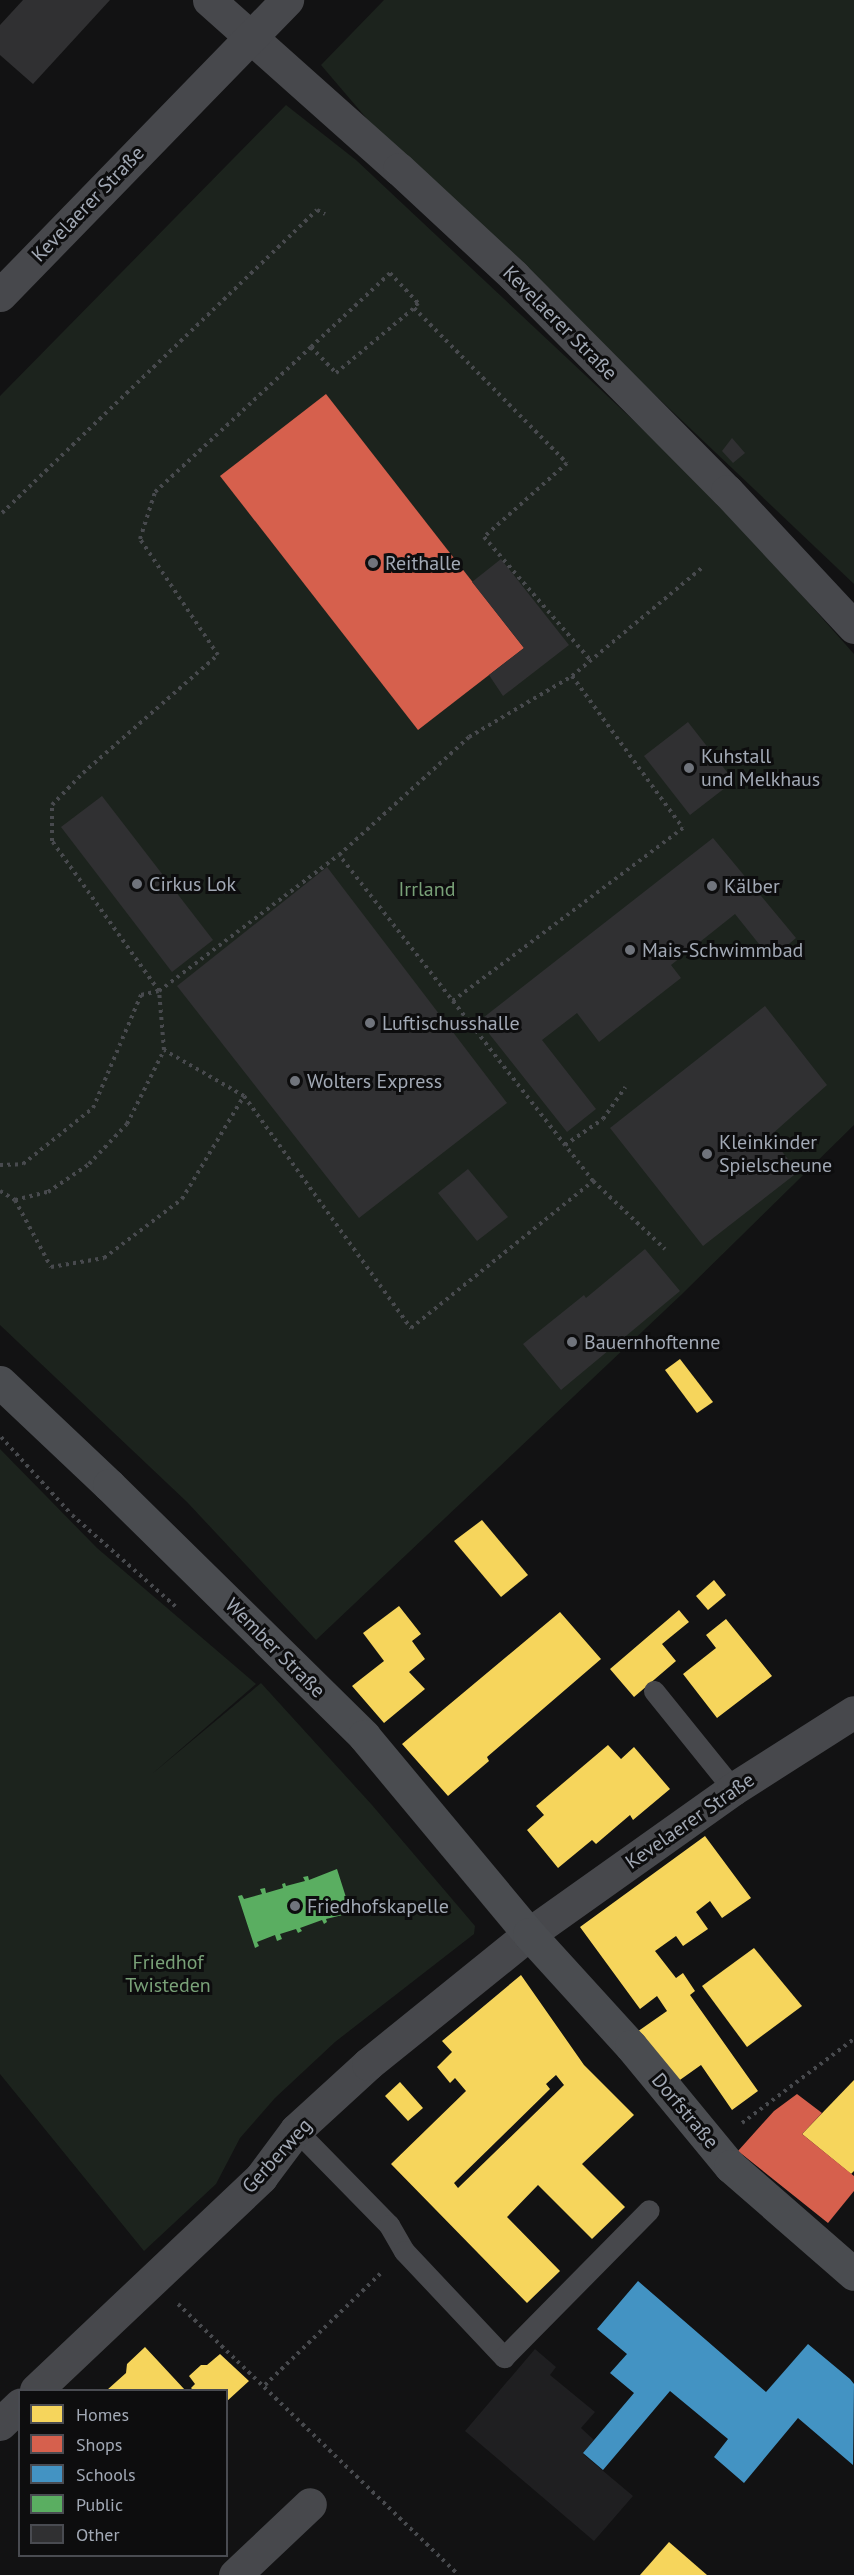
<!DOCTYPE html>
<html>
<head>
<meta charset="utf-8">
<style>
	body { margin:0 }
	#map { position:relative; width:854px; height:2575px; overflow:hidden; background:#121213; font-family:"PT Sans",sans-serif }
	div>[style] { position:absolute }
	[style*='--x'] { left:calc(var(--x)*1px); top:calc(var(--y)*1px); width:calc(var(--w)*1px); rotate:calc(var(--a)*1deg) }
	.built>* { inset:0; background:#1f1f21 }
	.green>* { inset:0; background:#1c231d }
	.homes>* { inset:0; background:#f6d55c }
	.shops>* { inset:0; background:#d6604d }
	.schools>* { inset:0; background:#4393c3 }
	.public>* { inset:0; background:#5aae61 }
	.building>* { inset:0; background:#303032 }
	.path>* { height:4px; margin-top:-2px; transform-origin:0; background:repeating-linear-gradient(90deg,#484a4e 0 3px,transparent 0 7.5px) }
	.service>* { height:21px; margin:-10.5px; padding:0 10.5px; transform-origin:10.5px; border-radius:10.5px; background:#47484c }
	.minor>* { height:33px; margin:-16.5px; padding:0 16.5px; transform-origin:16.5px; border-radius:16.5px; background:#47484c }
	.tertiary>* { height:33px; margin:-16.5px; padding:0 16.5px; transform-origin:16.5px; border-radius:16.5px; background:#47484c }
	.secondary>* { height:33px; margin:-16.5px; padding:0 16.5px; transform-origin:16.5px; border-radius:16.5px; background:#4a4c50 }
	.dots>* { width:16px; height:16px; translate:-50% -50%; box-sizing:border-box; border:3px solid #0d0d0e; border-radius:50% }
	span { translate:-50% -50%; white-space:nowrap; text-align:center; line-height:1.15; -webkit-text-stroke:6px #0d0d0e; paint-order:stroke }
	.street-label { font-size:20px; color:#a2a9b5 }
	.poi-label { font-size:20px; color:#a2a9b5 }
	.left { translate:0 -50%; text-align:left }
	.park-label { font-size:20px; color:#79a178 }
	.legend { position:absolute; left:18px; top:2389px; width:210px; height:168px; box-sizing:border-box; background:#0d0d0e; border:2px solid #494b51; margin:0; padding:8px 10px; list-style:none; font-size:18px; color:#a2a9b5 }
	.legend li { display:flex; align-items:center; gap:12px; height:30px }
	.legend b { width:30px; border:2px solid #494b51 }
</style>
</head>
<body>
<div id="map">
	<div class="built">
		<div style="clip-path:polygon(535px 2349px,556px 2367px,550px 2375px,595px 2412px,581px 2428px,594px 2440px,583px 2454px,633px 2496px,594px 2541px,465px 2431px)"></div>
	</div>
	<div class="green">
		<div style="clip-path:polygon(384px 0,854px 0,854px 584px,379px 133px,321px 65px)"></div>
		<div style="clip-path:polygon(286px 105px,356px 160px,713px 495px,854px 654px,854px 1125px,681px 1295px,316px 1640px,187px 1502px,0 1325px,0 396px)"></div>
		<div style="clip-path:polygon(0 1449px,97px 1548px,256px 1684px,152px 1774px,261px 1683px,372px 1805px,475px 1926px,474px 1934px,335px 2042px,275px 2098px,240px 2138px,216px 2184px,144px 2251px,0 2074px)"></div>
	</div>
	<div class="homes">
		<div style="clip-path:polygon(680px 1359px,713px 1402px,697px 1413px,665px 1370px)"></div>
		<div style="clip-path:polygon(482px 1520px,528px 1575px,501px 1597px,454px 1541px)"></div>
		<div style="clip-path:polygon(714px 1580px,726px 1595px,708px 1610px,696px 1596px)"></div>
		<div style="clip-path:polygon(399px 1606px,421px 1634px,412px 1641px,425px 1659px,409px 1672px,425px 1689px,384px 1723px,352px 1686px,384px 1661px,363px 1633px)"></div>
		<div style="clip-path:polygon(679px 1610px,689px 1622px,662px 1644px,676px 1661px,634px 1697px,610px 1669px)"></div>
		<div style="clip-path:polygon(560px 1612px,601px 1659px,487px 1757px,489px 1761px,448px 1796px,402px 1744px)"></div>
		<div style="clip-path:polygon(726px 1619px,772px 1676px,717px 1718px,683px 1674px,716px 1648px,706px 1635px)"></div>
		<div style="clip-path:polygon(608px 1745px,621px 1759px,634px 1747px,670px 1789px,633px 1820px,630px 1815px,596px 1844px,592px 1840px,558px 1868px,527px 1830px,544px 1815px,536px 1806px)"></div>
		<div style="clip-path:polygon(705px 1836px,751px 1898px,722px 1918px,710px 1901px,696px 1912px,708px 1929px,683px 1946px,676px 1936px,655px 1951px,676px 1978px,683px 1973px,695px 1991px,690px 1995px,758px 2091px,732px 2110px,701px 2065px,670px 2087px,634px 2034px,667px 2011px,657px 1996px,640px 2009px,580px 1927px)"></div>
		<div style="clip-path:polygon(754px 1948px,802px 2006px,747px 2047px,702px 1986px)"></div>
		<div style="clip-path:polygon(evenodd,521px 1975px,584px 2065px,634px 2115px,582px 2164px,625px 2207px,592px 2239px,538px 2185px,507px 2217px,560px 2271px,527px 2303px,391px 2164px,466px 2091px,455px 2078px,450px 2083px,437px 2067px,452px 2052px,442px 2041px,521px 1975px,556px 2075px,564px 2085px,458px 2188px,454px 2183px,550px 2089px,546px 2084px,556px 2075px)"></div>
		<div style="clip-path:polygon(854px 2080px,854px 2171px,851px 2174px,802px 2134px)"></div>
		<div style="clip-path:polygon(400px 2082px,423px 2108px,408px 2121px,385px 2096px)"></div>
		<div style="clip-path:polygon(145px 2347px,185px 2390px,107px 2390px,126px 2373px,127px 2364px)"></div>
		<div style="clip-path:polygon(220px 2354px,249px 2381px,226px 2402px,226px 2390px,193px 2390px,191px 2388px,195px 2384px,189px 2376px,201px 2365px,207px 2365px)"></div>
		<div style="clip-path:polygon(669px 2542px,707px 2575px,640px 2575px)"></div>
	</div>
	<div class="shops">
		<div style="clip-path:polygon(326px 394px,524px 648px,418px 730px,220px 476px)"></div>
		<div style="clip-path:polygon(797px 2094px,822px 2113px,802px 2134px,854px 2176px,854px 2191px,828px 2223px,738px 2151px,774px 2111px)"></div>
	</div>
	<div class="schools">
		<div style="clip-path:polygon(638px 2281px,766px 2392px,808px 2344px,850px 2379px,854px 2384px,853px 2465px,798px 2418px,744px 2483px,714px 2457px,728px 2439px,670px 2391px,603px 2470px,583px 2453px,634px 2393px,610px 2373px,627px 2354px,597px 2329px)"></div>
	</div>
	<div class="public">
		<div style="clip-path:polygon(337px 1869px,351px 1913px,326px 1919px,327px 1922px,324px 1924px,322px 1920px,300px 1928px,302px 1931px,298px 1933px,296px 1929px,280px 1934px,282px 1939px,277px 1941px,275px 1935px,257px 1942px,259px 1946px,255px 1948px,238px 1896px,242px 1895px,244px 1899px,262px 1894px,260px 1889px,265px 1888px,266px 1893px,283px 1888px,282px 1884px,285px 1883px,286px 1886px,305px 1881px,303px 1877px,308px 1876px,309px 1880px)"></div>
	</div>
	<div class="building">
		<div style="clip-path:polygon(23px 0,110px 0,33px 84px,0 55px,0 25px)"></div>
		<div style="clip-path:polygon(732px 438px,745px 453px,733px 463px,722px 451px)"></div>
		<div style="clip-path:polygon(501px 559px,569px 645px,503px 696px,489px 675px,524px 648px,472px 582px)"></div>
		<div style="clip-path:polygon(688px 722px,734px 781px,690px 815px,644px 756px)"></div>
		<div style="clip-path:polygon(102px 796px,213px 940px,172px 972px,61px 827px)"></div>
		<div style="clip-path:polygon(713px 838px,796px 938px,771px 959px,735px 914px,671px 965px,681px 978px,599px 1042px,577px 1013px,542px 1040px,596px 1109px,567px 1132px,479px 1021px)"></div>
		<div style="clip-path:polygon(327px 867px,507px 1103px,359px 1218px,177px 986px)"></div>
		<div style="clip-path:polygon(765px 1006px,827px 1085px,770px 1136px,798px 1172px,703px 1246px,610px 1128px)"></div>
		<div style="clip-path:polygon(468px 1169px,508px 1217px,477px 1241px,438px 1193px)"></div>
		<div style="clip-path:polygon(645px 1249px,680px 1291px,561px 1390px,523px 1344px,584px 1295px,586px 1298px)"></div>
	</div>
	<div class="path">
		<div style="--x:311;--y:347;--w:108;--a:-43.1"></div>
		<div style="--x:390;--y:273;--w:41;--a:47"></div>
		<div style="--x:418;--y:303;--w:6;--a:129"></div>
		<div style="--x:2;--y:513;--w:437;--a:-43.9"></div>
		<div style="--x:317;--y:210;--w:9;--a:27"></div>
		<div style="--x:572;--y:676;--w:170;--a:-39.8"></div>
		<div style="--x:244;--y:1096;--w:286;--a:54.3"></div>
		<div style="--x:411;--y:1328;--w:234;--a:-38.9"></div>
		<div style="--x:593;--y:1181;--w:413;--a:-127.9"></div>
		<div style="--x:565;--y:1145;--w:46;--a:-34.4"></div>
		<div style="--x:603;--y:1119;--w:39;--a:-55"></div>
		<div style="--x:0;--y:1165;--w:23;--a:-2"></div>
		<div style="--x:23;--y:1164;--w:90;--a:-38.7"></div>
		<div style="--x:93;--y:1108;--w:123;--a:-67"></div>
		<div style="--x:141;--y:995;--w:18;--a:-13"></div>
		<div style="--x:159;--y:991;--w:226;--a:-37.1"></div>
		<div style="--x:339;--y:855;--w:176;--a:-42.2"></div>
		<div style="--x:469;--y:737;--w:120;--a:-30.6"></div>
		<div style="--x:572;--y:676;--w:188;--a:53.9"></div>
		<div style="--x:683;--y:828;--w:288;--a:143.1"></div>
		<div style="--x:593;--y:1181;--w:99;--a:43.4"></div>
		<div style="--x:0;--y:1191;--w:17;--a:31"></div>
		<div style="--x:15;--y:1200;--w:34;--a:-14"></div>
		<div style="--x:48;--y:1192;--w:50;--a:-34.3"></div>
		<div style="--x:89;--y:1164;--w:55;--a:-46.5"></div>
		<div style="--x:127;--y:1124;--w:83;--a:-63.4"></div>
		<div style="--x:164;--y:1050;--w:59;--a:-94.8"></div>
		<div style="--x:159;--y:991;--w:184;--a:-125.5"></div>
		<div style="--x:52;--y:841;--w:36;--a:-90"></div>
		<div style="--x:52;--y:805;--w:45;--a:-45.9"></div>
		<div style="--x:83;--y:773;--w:179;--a:-41.2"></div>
		<div style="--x:218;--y:655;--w:140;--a:-123.9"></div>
		<div style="--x:140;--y:539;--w:49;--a:-72.3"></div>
		<div style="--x:155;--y:492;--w:213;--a:-42.9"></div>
		<div style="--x:311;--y:347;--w:36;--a:46"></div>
		<div style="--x:336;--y:373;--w:102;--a:-39.8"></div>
		<div style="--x:414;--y:308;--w:218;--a:45.4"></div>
		<div style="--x:567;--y:463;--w:111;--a:138.3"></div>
		<div style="--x:484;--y:537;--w:162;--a:49.2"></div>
		<div style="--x:15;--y:1200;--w:76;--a:61.8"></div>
		<div style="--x:51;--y:1267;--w:54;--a:-9.6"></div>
		<div style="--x:104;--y:1258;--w:98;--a:-37.1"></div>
		<div style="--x:182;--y:1199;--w:120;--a:-59"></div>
		<div style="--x:244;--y:1096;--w:92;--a:-150.1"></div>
		<div style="--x:1;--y:1437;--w:105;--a:47.7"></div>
		<div style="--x:72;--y:1515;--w:139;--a:41.5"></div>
		<div style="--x:742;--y:2123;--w:140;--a:-36.9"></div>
		<div style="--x:178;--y:2304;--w:390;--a:44"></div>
		<div style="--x:265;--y:2385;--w:163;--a:-44"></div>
	</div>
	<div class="service">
		<div style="--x:654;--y:1691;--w:126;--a:51.1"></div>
		<div style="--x:296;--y:2130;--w:133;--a:45.6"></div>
		<div style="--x:389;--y:2225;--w:30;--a:60"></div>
		<div style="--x:404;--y:2251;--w:146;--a:46.7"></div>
		<div style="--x:504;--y:2357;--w:206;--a:-45.4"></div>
	</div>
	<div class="minor">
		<div style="--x:209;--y:0;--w:254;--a:41.7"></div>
		<div style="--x:399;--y:169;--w:157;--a:42.9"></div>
		<div style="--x:514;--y:276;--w:303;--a:45.3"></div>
		<div style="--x:727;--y:491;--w:186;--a:47"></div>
		<div style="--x:36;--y:2390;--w:310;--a:-43.4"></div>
		<div style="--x:261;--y:2177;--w:59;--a:-53.3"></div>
		<div style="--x:296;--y:2130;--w:98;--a:-42.5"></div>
		<div style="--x:368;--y:2064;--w:207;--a:-38.9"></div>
		<div style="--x:529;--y:1934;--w:250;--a:-35.4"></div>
		<div style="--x:733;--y:1789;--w:143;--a:-32.5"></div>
		<div style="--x:0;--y:2424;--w:28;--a:-44"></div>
		<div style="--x:235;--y:2575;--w:103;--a:-43.4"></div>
	</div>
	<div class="tertiary">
		<div style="--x:0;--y:295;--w:412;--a:-45.8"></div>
	</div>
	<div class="secondary">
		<div style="--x:0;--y:1382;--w:150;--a:43.4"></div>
		<div style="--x:109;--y:1485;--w:358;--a:44.5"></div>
		<div style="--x:364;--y:1736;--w:258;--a:50.2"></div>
		<div style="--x:529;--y:1934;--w:151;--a:47.7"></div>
		<div style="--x:631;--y:2046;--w:156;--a:50.5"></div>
		<div style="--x:730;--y:2166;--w:164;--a:41.1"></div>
	</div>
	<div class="dots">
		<div style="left:373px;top:563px;background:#70747c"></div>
		<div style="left:689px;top:768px;background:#70747c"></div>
		<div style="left:137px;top:884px;background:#70747c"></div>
		<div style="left:712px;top:886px;background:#70747c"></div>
		<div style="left:630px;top:950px;background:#70747c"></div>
		<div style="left:370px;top:1023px;background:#70747c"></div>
		<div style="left:295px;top:1081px;background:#70747c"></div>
		<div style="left:707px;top:1154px;background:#70747c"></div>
		<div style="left:572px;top:1342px;background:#70747c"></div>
		<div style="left:295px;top:1906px;background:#70747c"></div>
	</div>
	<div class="street-label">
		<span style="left:88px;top:204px;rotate:-46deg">Kevelaerer Straße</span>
		<span style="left:560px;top:323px;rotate:45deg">Kevelaerer Straße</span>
		<span style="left:275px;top:1648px;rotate:45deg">Wember Straße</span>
		<span style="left:690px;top:1821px;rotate:-35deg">Kevelaerer Straße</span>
		<span style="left:685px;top:2111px;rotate:50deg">Dorfstraße</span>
		<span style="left:277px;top:2156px;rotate:-48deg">Gerberweg</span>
	</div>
	<div class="poi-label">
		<span class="left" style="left:385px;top:563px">Reithalle</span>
		<span class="left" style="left:701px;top:768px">Kuhstall<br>und Melkhaus</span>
		<span class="left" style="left:149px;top:884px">Cirkus Lok</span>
		<span class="left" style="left:724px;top:886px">Kälber</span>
		<span class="left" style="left:642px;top:950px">Mais-Schwimmbad</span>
		<span class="left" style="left:382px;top:1023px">Luftischusshalle</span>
		<span class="left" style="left:307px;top:1081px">Wolters Express</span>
		<span class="left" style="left:719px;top:1154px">Kleinkinder<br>Spielscheune</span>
		<span class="left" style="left:584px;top:1342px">Bauernhoftenne</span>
		<span class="left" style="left:307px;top:1906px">Friedhofskapelle</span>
	</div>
	<div class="park-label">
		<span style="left:427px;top:889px">Irrland</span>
		<span style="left:168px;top:1974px">Friedhof<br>Twisteden</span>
	</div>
	<ul class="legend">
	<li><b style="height:16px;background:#f6d55c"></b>Homes</li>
	<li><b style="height:16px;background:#d6604d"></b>Shops</li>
	<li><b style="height:16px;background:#4393c3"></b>Schools</li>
	<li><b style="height:16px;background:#5aae61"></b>Public</li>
	<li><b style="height:16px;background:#303032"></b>Other</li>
	</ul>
</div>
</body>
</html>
